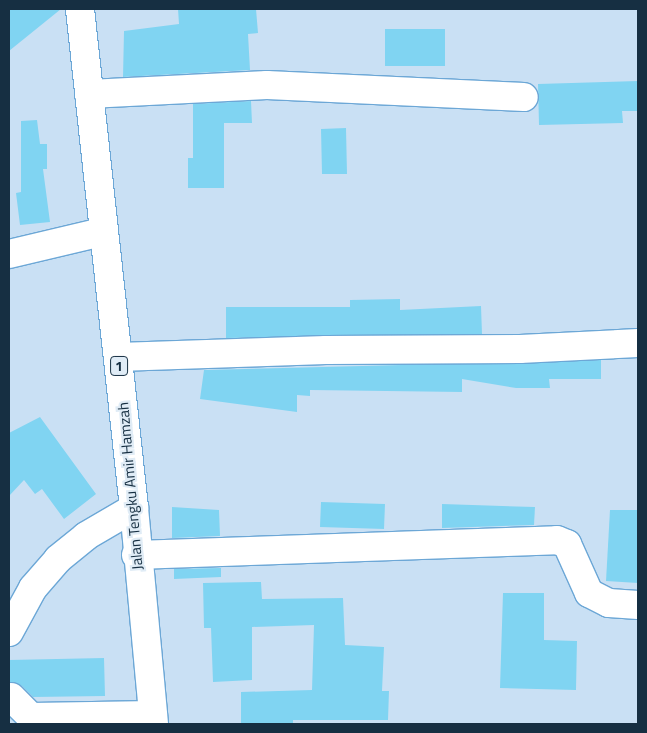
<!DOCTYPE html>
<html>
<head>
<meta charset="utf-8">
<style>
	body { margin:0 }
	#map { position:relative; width:647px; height:733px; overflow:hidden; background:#c9e0f4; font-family:"Titillium Web",sans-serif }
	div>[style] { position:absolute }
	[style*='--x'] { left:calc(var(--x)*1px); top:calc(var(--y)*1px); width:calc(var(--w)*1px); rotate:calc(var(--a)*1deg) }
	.building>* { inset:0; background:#80d4f2 }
	.roads { filter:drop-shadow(1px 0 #6ca7d6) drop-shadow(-1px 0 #6ca7d6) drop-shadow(0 1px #6ca7d6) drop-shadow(0 -1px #6ca7d6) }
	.minor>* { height:28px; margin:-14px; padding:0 14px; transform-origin:14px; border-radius:14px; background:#fff }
	.highway>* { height:28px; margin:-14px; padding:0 14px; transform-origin:14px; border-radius:14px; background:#fff }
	span { translate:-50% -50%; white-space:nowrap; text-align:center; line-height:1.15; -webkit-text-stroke:4.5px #e0ecf6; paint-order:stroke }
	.shield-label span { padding:1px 4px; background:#e0ecf6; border:1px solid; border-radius:4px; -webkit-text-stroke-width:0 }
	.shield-label { font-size:14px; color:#162f42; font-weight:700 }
	.street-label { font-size:15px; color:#162f42 }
	.frame { position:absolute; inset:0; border:10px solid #162f42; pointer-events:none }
</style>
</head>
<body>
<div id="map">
	<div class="building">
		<div style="clip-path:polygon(9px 9px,61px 9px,9px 51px)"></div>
		<div style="clip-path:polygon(178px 9px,256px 9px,258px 33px,248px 34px,250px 70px,123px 77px,124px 31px,179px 24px)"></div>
		<div style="clip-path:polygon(385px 29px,445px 29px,445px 66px,385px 66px)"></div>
		<div style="clip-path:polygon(638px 81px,638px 111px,622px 111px,623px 123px,539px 125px,538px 84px)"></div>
		<div style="clip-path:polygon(251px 101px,252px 123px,224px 123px,224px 188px,188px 188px,188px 158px,193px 158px,193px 104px)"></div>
		<div style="clip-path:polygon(37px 120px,40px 144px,47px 144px,47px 169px,43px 169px,50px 222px,20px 225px,16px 193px,21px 192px,21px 121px)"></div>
		<div style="clip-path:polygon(346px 128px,347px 174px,322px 174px,321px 129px)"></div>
		<div style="clip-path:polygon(400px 299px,400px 310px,481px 306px,482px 334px,226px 338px,226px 307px,350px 307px,350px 300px)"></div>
		<div style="clip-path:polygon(601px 360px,601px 379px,549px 379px,550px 388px,516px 388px,462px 379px,462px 392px,310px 390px,310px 396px,297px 395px,297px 412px,200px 399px,204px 370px)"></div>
		<div style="clip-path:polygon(40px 417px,96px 494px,64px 519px,42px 489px,35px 494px,24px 480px,9px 496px,9px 433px)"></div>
		<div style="clip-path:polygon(321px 502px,385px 504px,384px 529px,320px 527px)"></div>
		<div style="clip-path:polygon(442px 504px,535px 507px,534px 525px,442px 528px)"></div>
		<div style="clip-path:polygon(172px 507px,219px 510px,220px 536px,172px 538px)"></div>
		<div style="clip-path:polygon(610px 510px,638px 510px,638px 583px,606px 581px)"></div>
		<div style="clip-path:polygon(221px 568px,221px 577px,174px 579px,174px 569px)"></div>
		<div style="clip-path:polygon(261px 582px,262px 599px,343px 598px,345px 645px,384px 647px,382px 691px,389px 691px,388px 720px,293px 720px,293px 724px,241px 724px,241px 692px,312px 690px,314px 625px,252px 627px,252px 680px,213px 682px,211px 628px,204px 628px,203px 583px)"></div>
		<div style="clip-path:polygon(503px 593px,544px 593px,544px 640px,577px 641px,576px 690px,500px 688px)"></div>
		<div style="clip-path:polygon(104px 658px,105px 696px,33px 697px,22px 686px,9px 682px,9px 660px)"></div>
	</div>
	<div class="roads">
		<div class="minor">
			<div style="--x:89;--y:94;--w:178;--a:-2.9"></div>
			<div style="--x:267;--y:85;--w:257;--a:2.7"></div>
			<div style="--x:9;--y:254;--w:96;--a:-13.3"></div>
			<div style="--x:118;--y:357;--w:208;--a:-1.9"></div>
			<div style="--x:326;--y:350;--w:194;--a:-0.3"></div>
			<div style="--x:520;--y:349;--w:118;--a:-2.9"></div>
			<div style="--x:136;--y:555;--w:421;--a:-2"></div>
			<div style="--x:557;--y:540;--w:11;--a:22"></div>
			<div style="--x:567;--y:544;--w:54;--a:65.8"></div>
			<div style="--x:589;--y:593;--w:22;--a:27"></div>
			<div style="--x:609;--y:603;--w:29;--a:4"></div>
			<div style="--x:9;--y:632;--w:50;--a:-61.4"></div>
			<div style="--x:33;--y:588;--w:38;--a:-49"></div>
			<div style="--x:58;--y:559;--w:36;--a:-39"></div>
			<div style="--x:86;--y:536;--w:56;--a:-30.3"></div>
			<div style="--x:11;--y:697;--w:28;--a:45"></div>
			<div style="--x:31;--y:717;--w:122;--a:-0.9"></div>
		</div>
		<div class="highway">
			<div style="--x:80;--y:9;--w:502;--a:83.82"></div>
			<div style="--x:134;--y:508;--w:217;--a:84.7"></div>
		</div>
	</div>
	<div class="shield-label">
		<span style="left:119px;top:366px">1</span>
	</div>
	<div class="street-label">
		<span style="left:130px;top:486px;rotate:-95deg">Jalan Tengku Amir Hamzah</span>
	</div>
	<div class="frame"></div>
</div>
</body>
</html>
